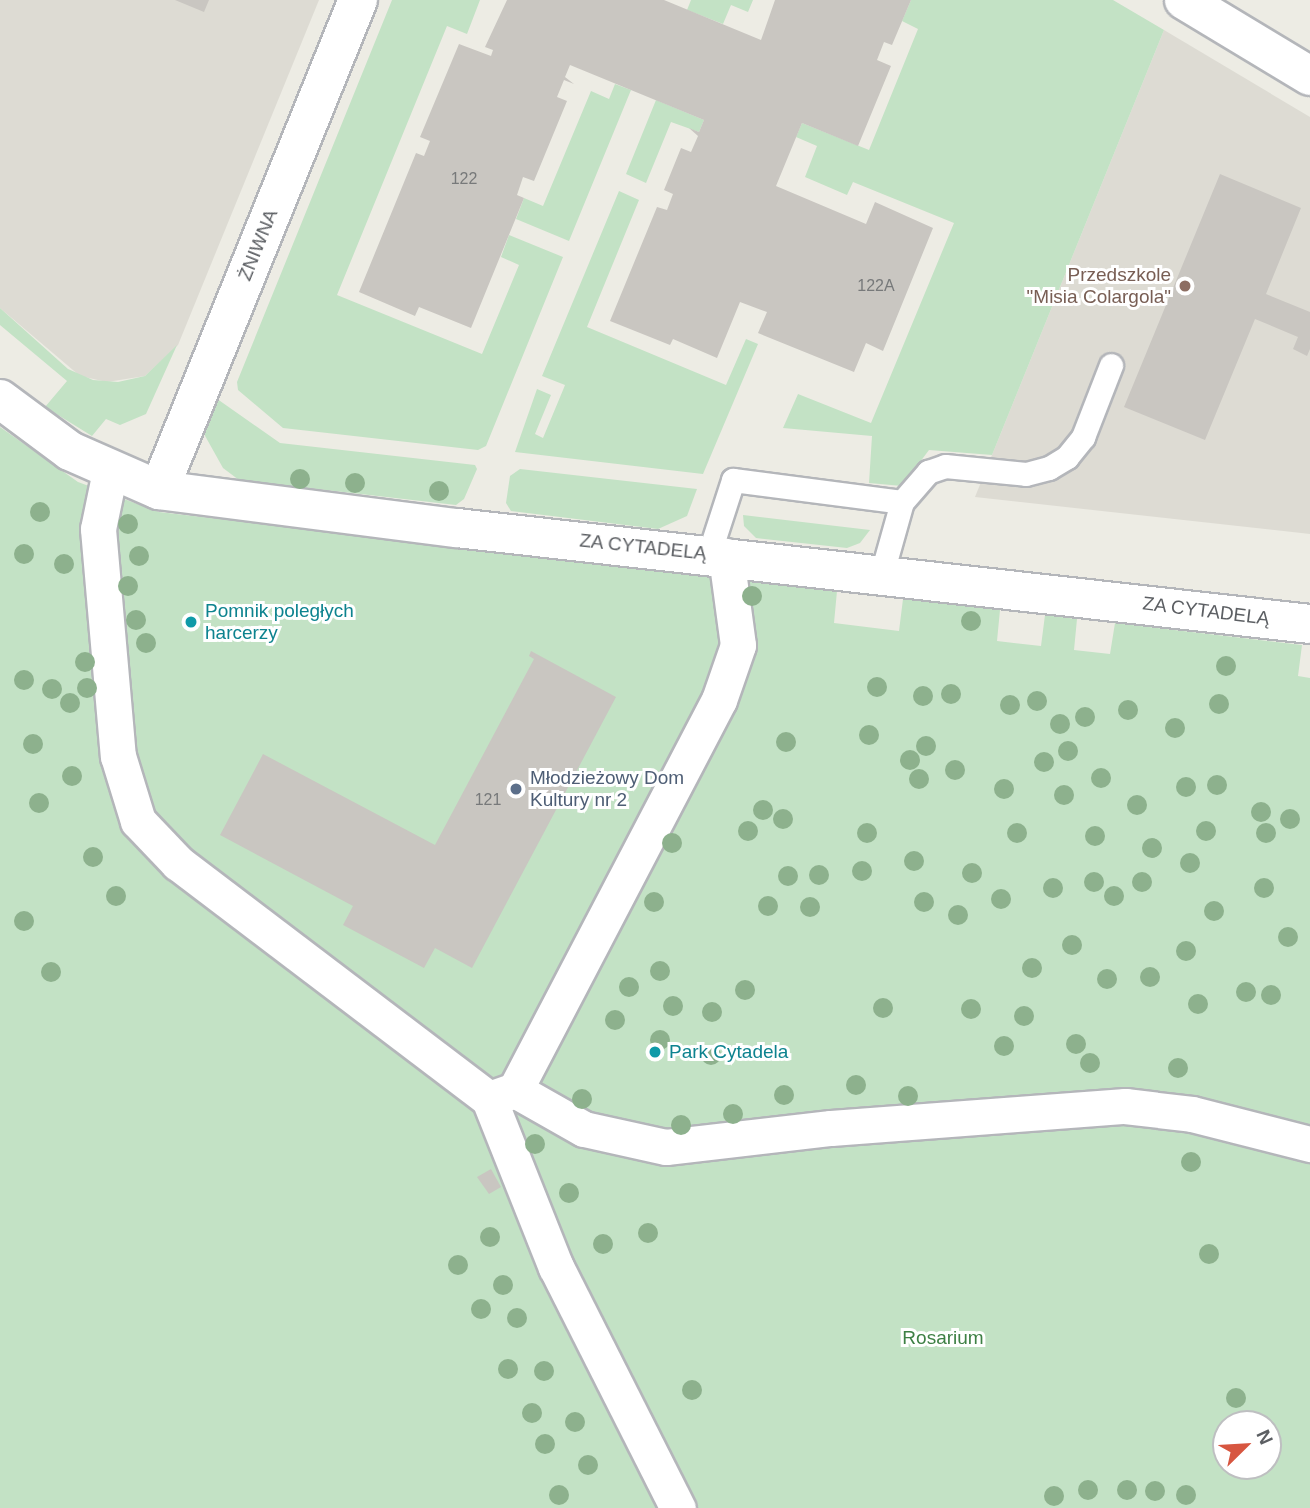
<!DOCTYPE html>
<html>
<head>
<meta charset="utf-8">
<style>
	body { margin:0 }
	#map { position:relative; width:1310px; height:1508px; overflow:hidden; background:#edece4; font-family:Arial,sans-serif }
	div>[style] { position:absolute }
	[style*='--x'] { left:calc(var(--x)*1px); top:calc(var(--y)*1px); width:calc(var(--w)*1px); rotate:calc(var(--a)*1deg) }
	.education>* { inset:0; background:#dddbd3 }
	.green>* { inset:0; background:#c3e2c5 }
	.building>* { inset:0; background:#c9c6c1 }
	.roads { filter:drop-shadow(2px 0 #b4b6ba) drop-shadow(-2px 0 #b4b6ba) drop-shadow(0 2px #b4b6ba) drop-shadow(0 -2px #b4b6ba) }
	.service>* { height:23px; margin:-11.5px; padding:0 11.5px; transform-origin:11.5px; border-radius:11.5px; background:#fff }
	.pedestrian>* { height:35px; margin:-17.5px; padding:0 17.5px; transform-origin:17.5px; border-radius:17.5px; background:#fff }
	.minor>* { height:38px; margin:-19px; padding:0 19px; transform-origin:19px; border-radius:19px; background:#fff }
	.trees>* { width:20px; height:20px; margin:-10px; border-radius:50%; background:#8db18d }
	.dots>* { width:19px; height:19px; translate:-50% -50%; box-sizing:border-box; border:4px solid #fff; border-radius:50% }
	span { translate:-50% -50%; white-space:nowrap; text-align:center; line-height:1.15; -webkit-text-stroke:6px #fff; paint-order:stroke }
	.number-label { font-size:16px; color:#77797a }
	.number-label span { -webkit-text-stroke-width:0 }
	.street-label { font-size:19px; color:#5c5f63 }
	.education-label { font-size:19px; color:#785e54 }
	.right { translate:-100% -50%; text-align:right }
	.culture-label { font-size:19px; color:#0d838f }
	.left { translate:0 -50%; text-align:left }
	.service-label { font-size:19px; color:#4e5e75 }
	.park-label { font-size:19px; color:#3e8045 }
	.north { position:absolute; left:1212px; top:1410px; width:70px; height:70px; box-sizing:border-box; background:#fff; border:2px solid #bebfc1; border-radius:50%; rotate:66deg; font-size:19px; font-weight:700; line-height:28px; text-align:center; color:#5c5f63 }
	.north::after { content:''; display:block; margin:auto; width:24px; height:32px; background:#d75640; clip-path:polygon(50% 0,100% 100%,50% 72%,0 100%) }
</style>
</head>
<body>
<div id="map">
	<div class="education">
		<div style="clip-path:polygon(0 0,319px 0,178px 345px,145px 376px,107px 382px,80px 376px,0 308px)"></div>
		<div style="clip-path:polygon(1164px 30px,1310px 117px,1310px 534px,975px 497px)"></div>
	</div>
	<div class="green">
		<div style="clip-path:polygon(392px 0,480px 0,467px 34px,447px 26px,337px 295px,482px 354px,519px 265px,501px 257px,509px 235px,563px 257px,486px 446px,478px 450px,283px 428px,238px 390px,237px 382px)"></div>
		<div style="clip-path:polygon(691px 0,753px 0,748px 12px,731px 5px,723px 24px,687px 10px)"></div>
		<div style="clip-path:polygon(911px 0,1113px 0,1164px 30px,992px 455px,929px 450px,902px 486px,869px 483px,872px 436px,783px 428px,798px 394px,871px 423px,954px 223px,853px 182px,847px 195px,805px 177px,817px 146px,796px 137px,802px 123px,869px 150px,918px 29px,902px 21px)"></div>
		<div style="clip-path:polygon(615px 84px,631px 90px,569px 241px,516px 219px,524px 198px,543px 206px,591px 91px,609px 99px)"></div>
		<div style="clip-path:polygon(656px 100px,704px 120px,699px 132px,671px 122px,646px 183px,626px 174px)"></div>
		<div style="clip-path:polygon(619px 191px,639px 200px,587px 327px,726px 385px,746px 339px,758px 344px,703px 474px,515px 452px,537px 389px,551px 395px,535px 434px,543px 438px,563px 390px,565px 385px,542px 376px)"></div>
		<div style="clip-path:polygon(0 308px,68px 369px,93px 380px,118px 382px,145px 376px,177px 345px,146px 414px,120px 425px,106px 419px,92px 436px,45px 407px,67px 381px,0 325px)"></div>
		<div style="clip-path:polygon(213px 396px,280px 443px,475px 465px,477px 469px,464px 499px,456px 505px,239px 480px,223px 468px,204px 434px)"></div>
		<div style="clip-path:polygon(evenodd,0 427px,78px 482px,159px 512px,837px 591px,834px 623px,899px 631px,903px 599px,1000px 610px,997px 641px,1041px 646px,1045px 615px,1077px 619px,1074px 650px,1110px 654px,1115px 623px,1302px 645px,1298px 676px,1310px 678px,1310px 1508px,0 1508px,0 427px,1226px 1424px,1268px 1424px,1268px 1466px,1226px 1466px,1226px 1424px)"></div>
		<div style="clip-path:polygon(520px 469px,697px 489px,687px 516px,658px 529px,511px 511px,506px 503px,510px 476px)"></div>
		<div style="clip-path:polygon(743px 515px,870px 530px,860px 543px,847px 548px,756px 538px,744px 526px)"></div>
	</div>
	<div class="building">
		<div style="clip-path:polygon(175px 0,209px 0,204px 12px)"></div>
		<div style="clip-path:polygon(507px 0,664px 0,761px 40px,775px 0,911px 0,892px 45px,884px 42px,877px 60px,891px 66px,858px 146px,802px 123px,776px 186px,866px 224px,875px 202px,933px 228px,883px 351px,866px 343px,854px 372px,758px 333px,767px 312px,740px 302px,717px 358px,673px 339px,670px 345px,610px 321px,657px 207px,667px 210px,673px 194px,664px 190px,681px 148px,691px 152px,698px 136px,689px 128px,699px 132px,704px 120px,570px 65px,565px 77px,574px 84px,564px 80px,557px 97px,567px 101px,534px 181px,523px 177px,517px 195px,524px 198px,471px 328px,419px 307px,415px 316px,359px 292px,416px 153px,424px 156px,430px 141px,420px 137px,459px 44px,491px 56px,493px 50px,485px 47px)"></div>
		<div style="clip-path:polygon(1220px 174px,1301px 208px,1266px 294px,1310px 312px,1310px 349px,1307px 356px,1293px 349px,1298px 337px,1255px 319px,1205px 440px,1124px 407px)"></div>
		<div style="clip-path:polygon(531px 651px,616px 697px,472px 968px,435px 948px,424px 968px,343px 925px,353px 906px,220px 835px,263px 754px,435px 845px,534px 659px,529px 656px)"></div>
		<div style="clip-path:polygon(491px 1169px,501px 1187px,489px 1194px,477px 1177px)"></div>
	</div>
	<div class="roads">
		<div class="service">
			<div style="--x:709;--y:554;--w:78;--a:-72"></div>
			<div style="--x:733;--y:480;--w:170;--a:7.4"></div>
			<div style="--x:882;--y:573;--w:74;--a:-74.3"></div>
			<div style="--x:902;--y:502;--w:40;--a:-49"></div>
			<div style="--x:928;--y:472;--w:18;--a:-19"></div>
			<div style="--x:945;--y:466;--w:81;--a:5.6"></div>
			<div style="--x:1026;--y:474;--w:24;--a:-15"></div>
			<div style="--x:1049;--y:468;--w:21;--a:-31"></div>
			<div style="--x:1067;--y:457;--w:26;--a:-51"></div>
			<div style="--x:1083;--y:437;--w:77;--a:-68.7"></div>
		</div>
		<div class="pedestrian">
			<div style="--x:110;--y:471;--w:59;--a:101.7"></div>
			<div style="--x:98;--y:529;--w:228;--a:85"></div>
			<div style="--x:118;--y:756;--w:68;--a:72.9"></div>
			<div style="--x:138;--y:821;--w:58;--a:46.4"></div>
			<div style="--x:178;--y:863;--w:390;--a:37.2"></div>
			<div style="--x:489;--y:1099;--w:181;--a:68.3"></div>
			<div style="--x:556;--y:1267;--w:270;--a:63.2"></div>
			<div style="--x:515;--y:1090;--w:440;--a:-62.4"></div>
			<div style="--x:719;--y:700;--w:58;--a:-70.9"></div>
			<div style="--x:738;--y:645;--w:90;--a:-97.7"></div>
			<div style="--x:489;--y:1099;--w:28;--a:-19"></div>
			<div style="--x:515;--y:1090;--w:79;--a:29.5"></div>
			<div style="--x:584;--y:1129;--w:84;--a:12.4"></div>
			<div style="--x:666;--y:1147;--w:166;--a:-6.6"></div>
			<div style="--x:831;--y:1128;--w:295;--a:-4.3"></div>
			<div style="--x:1125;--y:1106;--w:67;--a:6.8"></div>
			<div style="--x:1192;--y:1114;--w:122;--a:14.3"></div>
		</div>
		<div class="minor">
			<div style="--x:1184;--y:0;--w:147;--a:31.1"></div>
			<div style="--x:0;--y:399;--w:87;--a:36.6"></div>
			<div style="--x:70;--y:451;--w:97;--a:23.7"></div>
			<div style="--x:159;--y:490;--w:300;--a:7.3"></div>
			<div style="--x:457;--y:528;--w:858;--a:6.42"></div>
			<div style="--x:159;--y:490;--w:529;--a:-67.9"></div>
		</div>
	</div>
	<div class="trees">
		<div style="left:300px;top:479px"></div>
		<div style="left:355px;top:483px"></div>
		<div style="left:439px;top:491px"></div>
		<div style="left:40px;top:512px"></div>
		<div style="left:128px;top:524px"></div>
		<div style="left:24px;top:554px"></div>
		<div style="left:139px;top:556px"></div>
		<div style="left:64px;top:564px"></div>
		<div style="left:128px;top:586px"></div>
		<div style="left:752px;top:596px"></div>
		<div style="left:136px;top:620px"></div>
		<div style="left:971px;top:621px"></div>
		<div style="left:146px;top:643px"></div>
		<div style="left:85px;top:662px"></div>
		<div style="left:1226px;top:666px"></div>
		<div style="left:24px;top:680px"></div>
		<div style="left:877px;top:687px"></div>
		<div style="left:87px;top:688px"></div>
		<div style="left:52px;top:689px"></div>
		<div style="left:951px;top:694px"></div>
		<div style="left:923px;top:696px"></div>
		<div style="left:1037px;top:701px"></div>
		<div style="left:70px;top:703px"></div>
		<div style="left:1219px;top:704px"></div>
		<div style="left:1010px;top:705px"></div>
		<div style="left:1128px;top:710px"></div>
		<div style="left:1085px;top:717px"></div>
		<div style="left:1060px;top:724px"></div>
		<div style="left:1175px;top:728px"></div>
		<div style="left:869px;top:735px"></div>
		<div style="left:786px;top:742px"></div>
		<div style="left:33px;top:744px"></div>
		<div style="left:926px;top:746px"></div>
		<div style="left:1068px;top:751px"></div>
		<div style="left:910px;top:760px"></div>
		<div style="left:1044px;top:762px"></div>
		<div style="left:955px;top:770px"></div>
		<div style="left:72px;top:776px"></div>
		<div style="left:1101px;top:778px"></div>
		<div style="left:919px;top:779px"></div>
		<div style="left:1217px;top:785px"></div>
		<div style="left:1186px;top:787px"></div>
		<div style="left:1004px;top:789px"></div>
		<div style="left:1064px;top:795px"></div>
		<div style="left:39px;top:803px"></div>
		<div style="left:1137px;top:805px"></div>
		<div style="left:763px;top:810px"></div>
		<div style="left:1261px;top:812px"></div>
		<div style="left:783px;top:819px"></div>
		<div style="left:1290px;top:819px"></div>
		<div style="left:748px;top:831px"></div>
		<div style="left:1206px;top:831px"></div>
		<div style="left:867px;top:833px"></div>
		<div style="left:1017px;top:833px"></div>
		<div style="left:1266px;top:833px"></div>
		<div style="left:1095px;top:836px"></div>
		<div style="left:672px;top:843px"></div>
		<div style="left:1152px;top:848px"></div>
		<div style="left:93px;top:857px"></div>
		<div style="left:914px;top:861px"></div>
		<div style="left:1190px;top:863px"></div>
		<div style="left:862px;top:871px"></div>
		<div style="left:972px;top:873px"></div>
		<div style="left:819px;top:875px"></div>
		<div style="left:788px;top:876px"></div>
		<div style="left:1094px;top:882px"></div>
		<div style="left:1142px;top:882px"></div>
		<div style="left:1053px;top:888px"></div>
		<div style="left:1264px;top:888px"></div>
		<div style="left:116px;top:896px"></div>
		<div style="left:1114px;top:896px"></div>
		<div style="left:1001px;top:899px"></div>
		<div style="left:654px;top:902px"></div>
		<div style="left:924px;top:902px"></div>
		<div style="left:768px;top:906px"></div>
		<div style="left:810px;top:907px"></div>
		<div style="left:1214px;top:911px"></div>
		<div style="left:958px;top:915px"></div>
		<div style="left:24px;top:921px"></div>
		<div style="left:1288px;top:937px"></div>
		<div style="left:1072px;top:945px"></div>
		<div style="left:1186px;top:951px"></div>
		<div style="left:1032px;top:968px"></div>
		<div style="left:660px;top:971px"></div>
		<div style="left:51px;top:972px"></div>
		<div style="left:1150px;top:977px"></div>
		<div style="left:1107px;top:979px"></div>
		<div style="left:629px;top:987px"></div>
		<div style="left:745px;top:990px"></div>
		<div style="left:1246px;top:992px"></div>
		<div style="left:1271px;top:995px"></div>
		<div style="left:1198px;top:1004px"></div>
		<div style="left:673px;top:1006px"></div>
		<div style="left:883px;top:1008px"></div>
		<div style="left:971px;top:1009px"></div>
		<div style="left:712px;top:1012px"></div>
		<div style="left:1024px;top:1016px"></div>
		<div style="left:615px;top:1020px"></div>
		<div style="left:660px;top:1040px"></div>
		<div style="left:1076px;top:1044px"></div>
		<div style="left:1004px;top:1046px"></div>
		<div style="left:711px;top:1055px"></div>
		<div style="left:1090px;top:1063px"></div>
		<div style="left:1178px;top:1068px"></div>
		<div style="left:856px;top:1085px"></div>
		<div style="left:784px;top:1095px"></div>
		<div style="left:908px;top:1096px"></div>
		<div style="left:582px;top:1099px"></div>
		<div style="left:733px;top:1114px"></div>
		<div style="left:681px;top:1125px"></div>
		<div style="left:535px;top:1144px"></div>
		<div style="left:1191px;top:1162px"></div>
		<div style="left:569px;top:1193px"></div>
		<div style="left:648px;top:1233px"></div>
		<div style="left:490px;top:1237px"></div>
		<div style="left:603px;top:1244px"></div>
		<div style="left:1209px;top:1254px"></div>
		<div style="left:458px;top:1265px"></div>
		<div style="left:503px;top:1285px"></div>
		<div style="left:481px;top:1309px"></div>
		<div style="left:517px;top:1318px"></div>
		<div style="left:508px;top:1369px"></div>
		<div style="left:544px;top:1371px"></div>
		<div style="left:692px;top:1390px"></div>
		<div style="left:1236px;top:1398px"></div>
		<div style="left:532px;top:1413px"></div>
		<div style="left:575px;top:1422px"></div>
		<div style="left:545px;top:1444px"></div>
		<div style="left:588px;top:1465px"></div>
		<div style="left:1088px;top:1490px"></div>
		<div style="left:1127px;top:1490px"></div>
		<div style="left:1155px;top:1491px"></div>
		<div style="left:559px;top:1495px"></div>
		<div style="left:1186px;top:1495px"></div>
		<div style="left:1054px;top:1496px"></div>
	</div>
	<div class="dots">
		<div style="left:1185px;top:286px;background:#8d6e63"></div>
		<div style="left:191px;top:622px;background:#0f9aa8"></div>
		<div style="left:516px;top:789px;background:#5c6f8a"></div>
		<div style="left:655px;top:1052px;background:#0f9aa8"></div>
	</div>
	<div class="number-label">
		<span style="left:464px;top:179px">122</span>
		<span style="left:876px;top:286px">122A</span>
		<span style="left:488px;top:800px">121</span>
	</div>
	<div class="street-label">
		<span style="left:258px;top:245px;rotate:-68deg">ŻNIWNA</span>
		<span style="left:643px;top:547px;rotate:6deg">ZA CYTADELĄ</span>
		<span style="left:1206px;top:611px;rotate:7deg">ZA CYTADELĄ</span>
	</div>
	<div class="education-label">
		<span class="right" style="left:1171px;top:286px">Przedszkole<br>"Misia Colargola"</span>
	</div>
	<div class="culture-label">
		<span class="left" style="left:205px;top:622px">Pomnik poległych<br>harcerzy</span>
		<span class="left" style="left:669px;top:1052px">Park Cytadela</span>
	</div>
	<div class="service-label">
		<span class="left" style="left:530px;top:789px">Młodzieżowy Dom<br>Kultury nr 2</span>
	</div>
	<div class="park-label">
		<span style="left:943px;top:1338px">Rosarium</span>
	</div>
	<div class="north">N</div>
</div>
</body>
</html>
